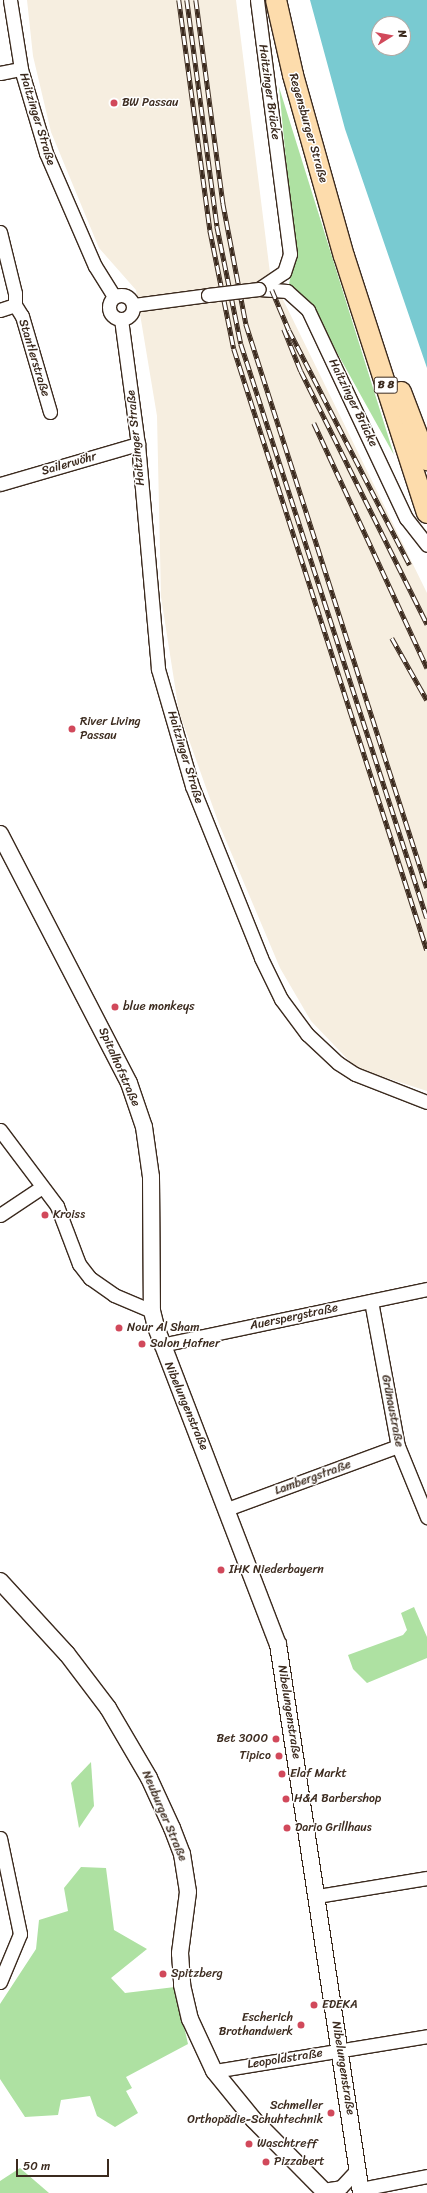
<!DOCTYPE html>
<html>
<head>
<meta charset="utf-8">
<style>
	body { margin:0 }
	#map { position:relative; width:427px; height:2193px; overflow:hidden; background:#fff; font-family:Sriracha,sans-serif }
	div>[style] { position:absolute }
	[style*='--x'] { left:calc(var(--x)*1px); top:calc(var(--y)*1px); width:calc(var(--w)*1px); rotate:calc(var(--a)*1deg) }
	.built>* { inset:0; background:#f6eee0 }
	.green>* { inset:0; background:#aee1a2 }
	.water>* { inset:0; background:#79cad1 }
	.roads { filter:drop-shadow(1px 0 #3b2a1e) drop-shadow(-1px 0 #3b2a1e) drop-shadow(0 1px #3b2a1e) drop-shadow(0 -1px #3b2a1e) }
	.minor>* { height:13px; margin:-6.5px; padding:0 6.5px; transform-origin:6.5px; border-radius:6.5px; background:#fff }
	.minor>.ring { margin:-6.5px; padding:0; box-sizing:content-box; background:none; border:13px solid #fff; border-radius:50% }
	.tertiary>* { height:16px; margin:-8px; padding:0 8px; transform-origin:8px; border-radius:8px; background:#fff }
	.primary>* { height:20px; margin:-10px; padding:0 10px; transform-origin:10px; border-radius:10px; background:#fddcac }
	.rail>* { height:4.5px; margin-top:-2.25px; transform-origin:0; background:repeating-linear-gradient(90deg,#fff 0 9px,#3b2a1e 0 18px); box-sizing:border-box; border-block:1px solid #3b2a1e }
	.bridges { filter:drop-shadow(1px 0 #3b2a1e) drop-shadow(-1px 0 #3b2a1e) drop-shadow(0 1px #3b2a1e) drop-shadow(0 -1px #3b2a1e) }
	.minor-bridge>* { height:13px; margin:-6.5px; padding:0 6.5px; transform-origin:6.5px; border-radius:6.5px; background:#fff }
	.dots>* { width:11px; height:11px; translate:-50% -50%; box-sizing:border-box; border:2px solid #fff; border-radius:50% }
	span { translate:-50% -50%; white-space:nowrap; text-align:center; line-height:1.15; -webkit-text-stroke:3px #fff; paint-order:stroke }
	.shield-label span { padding:1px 3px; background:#fff; border:1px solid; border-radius:3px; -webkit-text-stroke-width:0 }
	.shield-label { font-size:11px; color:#3b2a1e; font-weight:700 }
	.street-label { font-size:12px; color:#3b2a1e }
	.poi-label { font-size:12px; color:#3b2a1e }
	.left { translate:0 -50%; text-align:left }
	.right { translate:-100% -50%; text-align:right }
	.north { position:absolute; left:371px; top:16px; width:40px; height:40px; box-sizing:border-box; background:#fff; border:1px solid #b1aaa5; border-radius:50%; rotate:79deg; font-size:11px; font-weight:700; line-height:16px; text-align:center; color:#3b2a1e }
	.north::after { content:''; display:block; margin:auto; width:14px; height:18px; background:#d1495b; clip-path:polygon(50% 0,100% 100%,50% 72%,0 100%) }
	.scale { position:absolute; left:16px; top:2159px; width:93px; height:18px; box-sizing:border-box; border:2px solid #3b2a1e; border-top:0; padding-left:5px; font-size:12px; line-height:14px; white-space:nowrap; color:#3b2a1e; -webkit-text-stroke:3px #fff; paint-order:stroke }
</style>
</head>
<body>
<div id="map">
	<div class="built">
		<div style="clip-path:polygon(27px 0,236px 0,270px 273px,427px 593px,427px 1091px,356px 1068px,311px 1021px,280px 968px,219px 824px,179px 712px,161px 597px,157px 416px,136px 290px,99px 248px,51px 132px,33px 56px)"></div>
	</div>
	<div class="green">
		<div style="clip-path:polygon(279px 87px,394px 455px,310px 304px,289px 284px,295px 255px)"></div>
		<div style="clip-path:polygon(414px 1607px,427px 1637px,427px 1658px,367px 1683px,353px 1669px,348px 1655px,403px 1635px,407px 1630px,401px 1613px)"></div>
		<div style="clip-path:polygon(91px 1762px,94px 1806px,79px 1828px,71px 1783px)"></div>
		<div style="clip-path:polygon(81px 1867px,106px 1868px,114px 1930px,147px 1949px,111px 1978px,125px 1993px,175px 1987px,188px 2044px,126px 2077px,132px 2088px,126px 2091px,138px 2113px,115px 2127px,97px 2116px,90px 2096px,61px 2100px,58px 2115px,25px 2117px,0 2079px,0 2004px,36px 1949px,39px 1920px,68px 1911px,64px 1888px)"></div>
		<div style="clip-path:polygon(20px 2168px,49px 2193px,0 2193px,0 2181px)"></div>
	</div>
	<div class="water">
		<div style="clip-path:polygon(evenodd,310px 0,427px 0,427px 368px,345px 129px,310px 0,379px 24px,403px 24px,403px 48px,379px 48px,379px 24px)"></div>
	</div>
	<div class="roads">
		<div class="minor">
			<div style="--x:10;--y:0;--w:70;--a:80.9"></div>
			<div style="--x:21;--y:69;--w:88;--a:73.4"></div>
			<div style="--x:46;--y:153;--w:123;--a:66.6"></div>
			<div style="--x:95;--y:266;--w:36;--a:58"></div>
			<div style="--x:257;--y:0;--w:256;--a:82.6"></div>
			<div style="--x:290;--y:254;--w:19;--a:108"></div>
			<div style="--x:284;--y:272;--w:29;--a:146"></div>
			<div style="--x:0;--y:73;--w:21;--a:-11"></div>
			<div style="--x:0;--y:232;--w:63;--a:76.2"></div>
			<div style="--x:15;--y:293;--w:12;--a:90"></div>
			<div style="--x:15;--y:305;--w:16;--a:162"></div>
			<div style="--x:259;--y:289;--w:28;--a:4"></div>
			<div style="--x:287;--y:291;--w:28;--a:42"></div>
			<div style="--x:308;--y:310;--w:230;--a:64.8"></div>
			<div style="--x:406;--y:518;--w:34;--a:52"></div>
			<div class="ring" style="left:109px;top:295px;width:11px;height:11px"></div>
			<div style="--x:15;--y:305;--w:13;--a:58"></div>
			<div style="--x:22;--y:316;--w:100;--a:73.7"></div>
			<div style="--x:133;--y:305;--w:76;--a:-7.6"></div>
			<div style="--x:121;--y:319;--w:126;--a:82.3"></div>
			<div style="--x:138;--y:444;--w:226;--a:84.9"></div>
			<div style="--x:158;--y:669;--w:122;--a:73.8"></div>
			<div style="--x:192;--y:786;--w:185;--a:68.1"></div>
			<div style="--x:261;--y:958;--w:46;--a:64"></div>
			<div style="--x:281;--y:999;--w:44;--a:53.4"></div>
			<div style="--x:307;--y:1034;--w:42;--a:43.1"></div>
			<div style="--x:338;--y:1063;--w:20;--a:33"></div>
			<div style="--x:355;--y:1074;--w:77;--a:21.3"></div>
			<div style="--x:0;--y:484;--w:144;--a:-16.2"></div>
			<div style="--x:0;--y:1130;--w:95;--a:53.1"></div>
			<div style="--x:57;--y:1206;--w:62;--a:69.2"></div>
			<div style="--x:79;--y:1264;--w:18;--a:52"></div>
			<div style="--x:90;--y:1278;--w:29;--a:35"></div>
			<div style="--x:114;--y:1295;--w:41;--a:22.8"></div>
			<div style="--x:0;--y:1215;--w:50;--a:-33.7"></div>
			<div style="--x:371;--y:1301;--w:147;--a:79.5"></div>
			<div style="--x:398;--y:1446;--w:77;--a:67.8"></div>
			<div style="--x:161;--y:1345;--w:272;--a:-11.9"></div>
			<div style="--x:227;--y:1509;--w:182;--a:-20.2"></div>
			<div style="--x:0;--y:1838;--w:98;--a:78.2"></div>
			<div style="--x:20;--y:1934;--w:52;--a:112.6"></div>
			<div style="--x:317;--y:1896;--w:111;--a:-9.3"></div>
			<div style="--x:214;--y:2071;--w:216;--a:-9.3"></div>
			<div style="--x:361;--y:2189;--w:67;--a:-11.1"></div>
			<div style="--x:323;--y:2190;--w:18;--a:-9"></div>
			<div style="--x:341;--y:2187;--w:25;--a:-47"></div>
		</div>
		<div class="tertiary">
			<div style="--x:0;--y:834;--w:280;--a:62.6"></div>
			<div style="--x:129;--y:1083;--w:46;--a:71.2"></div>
			<div style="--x:144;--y:1127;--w:50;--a:82"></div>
			<div style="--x:151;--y:1177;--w:134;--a:89.6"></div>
			<div style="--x:152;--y:1311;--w:16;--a:76"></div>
			<div style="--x:156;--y:1327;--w:340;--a:69"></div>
			<div style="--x:278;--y:1644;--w:555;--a:81.4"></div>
			<div style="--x:0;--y:1581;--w:99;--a:47.5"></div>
			<div style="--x:67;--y:1654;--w:68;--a:52.8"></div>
			<div style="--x:108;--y:1708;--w:81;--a:59.6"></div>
			<div style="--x:149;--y:1778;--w:55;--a:65.3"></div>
			<div style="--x:172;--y:1828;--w:28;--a:69"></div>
			<div style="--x:182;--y:1854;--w:38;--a:81"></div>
			<div style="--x:188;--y:1892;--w:62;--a:97.5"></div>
			<div style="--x:180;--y:1953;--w:32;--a:86"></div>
			<div style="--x:182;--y:1985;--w:35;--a:77"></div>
			<div style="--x:190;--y:2019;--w:57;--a:65.2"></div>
			<div style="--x:214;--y:2071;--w:63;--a:50.8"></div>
			<div style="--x:254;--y:2120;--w:103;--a:45.4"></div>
		</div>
		<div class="primary">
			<div style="--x:276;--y:0;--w:77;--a:77.2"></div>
			<div style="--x:293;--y:75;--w:188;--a:74.3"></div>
			<div style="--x:344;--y:256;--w:270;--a:72.1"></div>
			<div style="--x:401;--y:392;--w:73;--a:69.1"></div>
		</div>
	</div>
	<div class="rail">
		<div style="--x:179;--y:0;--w:232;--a:82.3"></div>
		<div style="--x:210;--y:230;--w:121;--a:78.6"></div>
		<div style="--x:234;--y:349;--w:631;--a:72.2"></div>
		<div style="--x:187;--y:0;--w:228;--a:82.4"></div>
		<div style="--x:217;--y:226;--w:120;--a:78.5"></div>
		<div style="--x:241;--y:344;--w:603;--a:72.05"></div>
		<div style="--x:196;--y:0;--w:205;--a:82.4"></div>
		<div style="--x:223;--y:203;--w:123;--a:79.2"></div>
		<div style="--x:246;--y:324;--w:592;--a:72.21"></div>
		<div style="--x:272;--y:290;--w:43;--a:67"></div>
		<div style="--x:289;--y:330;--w:264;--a:62.8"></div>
		<div style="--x:284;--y:329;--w:45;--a:68"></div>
		<div style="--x:301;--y:371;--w:283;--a:63.5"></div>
		<div style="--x:314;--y:423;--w:270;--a:65.2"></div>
		<div style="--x:392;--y:638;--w:71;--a:60.6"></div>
	</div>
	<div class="bridges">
		<div class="minor-bridge">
			<div style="--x:208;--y:295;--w:51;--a:-6.7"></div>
		</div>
	</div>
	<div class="dots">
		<div style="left:114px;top:103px;background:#d1495b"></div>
		<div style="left:72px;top:729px;background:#d1495b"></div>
		<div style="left:115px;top:1007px;background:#d1495b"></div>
		<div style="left:45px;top:1215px;background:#d1495b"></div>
		<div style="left:119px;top:1328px;background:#d1495b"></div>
		<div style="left:142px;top:1344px;background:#d1495b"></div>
		<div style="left:221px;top:1570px;background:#d1495b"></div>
		<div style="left:276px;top:1739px;background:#d1495b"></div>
		<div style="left:279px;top:1756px;background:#d1495b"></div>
		<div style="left:282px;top:1774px;background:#d1495b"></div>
		<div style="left:286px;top:1799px;background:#d1495b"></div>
		<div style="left:287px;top:1828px;background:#d1495b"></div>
		<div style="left:163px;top:1974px;background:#d1495b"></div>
		<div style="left:314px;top:2005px;background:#d1495b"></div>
		<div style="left:301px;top:2025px;background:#d1495b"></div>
		<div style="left:331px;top:2113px;background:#d1495b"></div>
		<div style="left:249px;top:2144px;background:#d1495b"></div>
		<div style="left:266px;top:2162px;background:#d1495b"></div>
	</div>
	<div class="shield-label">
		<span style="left:386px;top:385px">B 8</span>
	</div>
	<div class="street-label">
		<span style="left:269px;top:92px;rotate:82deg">Haitzinger Brücke</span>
		<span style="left:37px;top:119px;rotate:73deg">Haitzinger Straße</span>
		<span style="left:308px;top:128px;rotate:74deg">Regensburger Straße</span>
		<span style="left:34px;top:358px;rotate:73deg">Stantlerstraße</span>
		<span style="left:353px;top:403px;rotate:64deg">Haitzinger Brücke</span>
		<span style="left:136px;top:438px;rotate:-96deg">Haitzinger Straße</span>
		<span style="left:69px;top:464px;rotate:-16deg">Sailerwöhr</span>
		<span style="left:185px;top:757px;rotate:73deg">Haitzinger Straße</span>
		<span style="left:119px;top:1067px;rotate:66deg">Spitalhofstraße</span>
		<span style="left:294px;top:1317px;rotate:-12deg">Auerspergstraße</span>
		<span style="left:186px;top:1406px;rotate:67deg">Nibelungenstraße</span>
		<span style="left:392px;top:1411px;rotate:79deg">Grünaustraße</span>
		<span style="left:313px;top:1478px;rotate:-20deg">Lambergstraße</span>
		<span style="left:289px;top:1712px;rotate:81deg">Nibelungenstraße</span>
		<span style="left:164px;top:1816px;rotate:67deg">Neuburger Straße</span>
		<span style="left:285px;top:2059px;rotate:-9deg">Leopoldstraße</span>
		<span style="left:343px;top:2068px;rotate:81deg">Nibelungenstraße</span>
	</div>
	<div class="poi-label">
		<span class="left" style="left:122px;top:103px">BW Passau</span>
		<span class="left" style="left:80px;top:729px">River Living<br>Passau</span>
		<span class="left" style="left:123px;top:1007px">blue monkeys</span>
		<span class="left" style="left:53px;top:1215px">Kroiss</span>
		<span class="left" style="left:127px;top:1328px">Nour Al Sham</span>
		<span class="left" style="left:150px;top:1344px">Salon Hafner</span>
		<span class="left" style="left:229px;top:1570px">IHK Niederbayern</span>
		<span class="right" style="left:268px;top:1739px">Bet 3000</span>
		<span class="right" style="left:271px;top:1756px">Tipico</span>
		<span class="left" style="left:290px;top:1774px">Elaf Markt</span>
		<span class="left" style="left:294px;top:1799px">H&amp;A Barbershop</span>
		<span class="left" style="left:295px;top:1828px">Dario Grillhaus</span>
		<span class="left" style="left:171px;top:1974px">Spitzberg</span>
		<span class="left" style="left:322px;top:2005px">EDEKA</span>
		<span class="right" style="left:293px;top:2025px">Escherich<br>Brothandwerk</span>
		<span class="right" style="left:323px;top:2113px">Schmeller<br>Orthopädie-Schuhtechnik</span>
		<span class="left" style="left:257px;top:2144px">Waschtreff</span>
		<span class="left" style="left:274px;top:2162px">Pizzabert</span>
	</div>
	<div class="north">N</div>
	<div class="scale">50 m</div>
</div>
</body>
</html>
